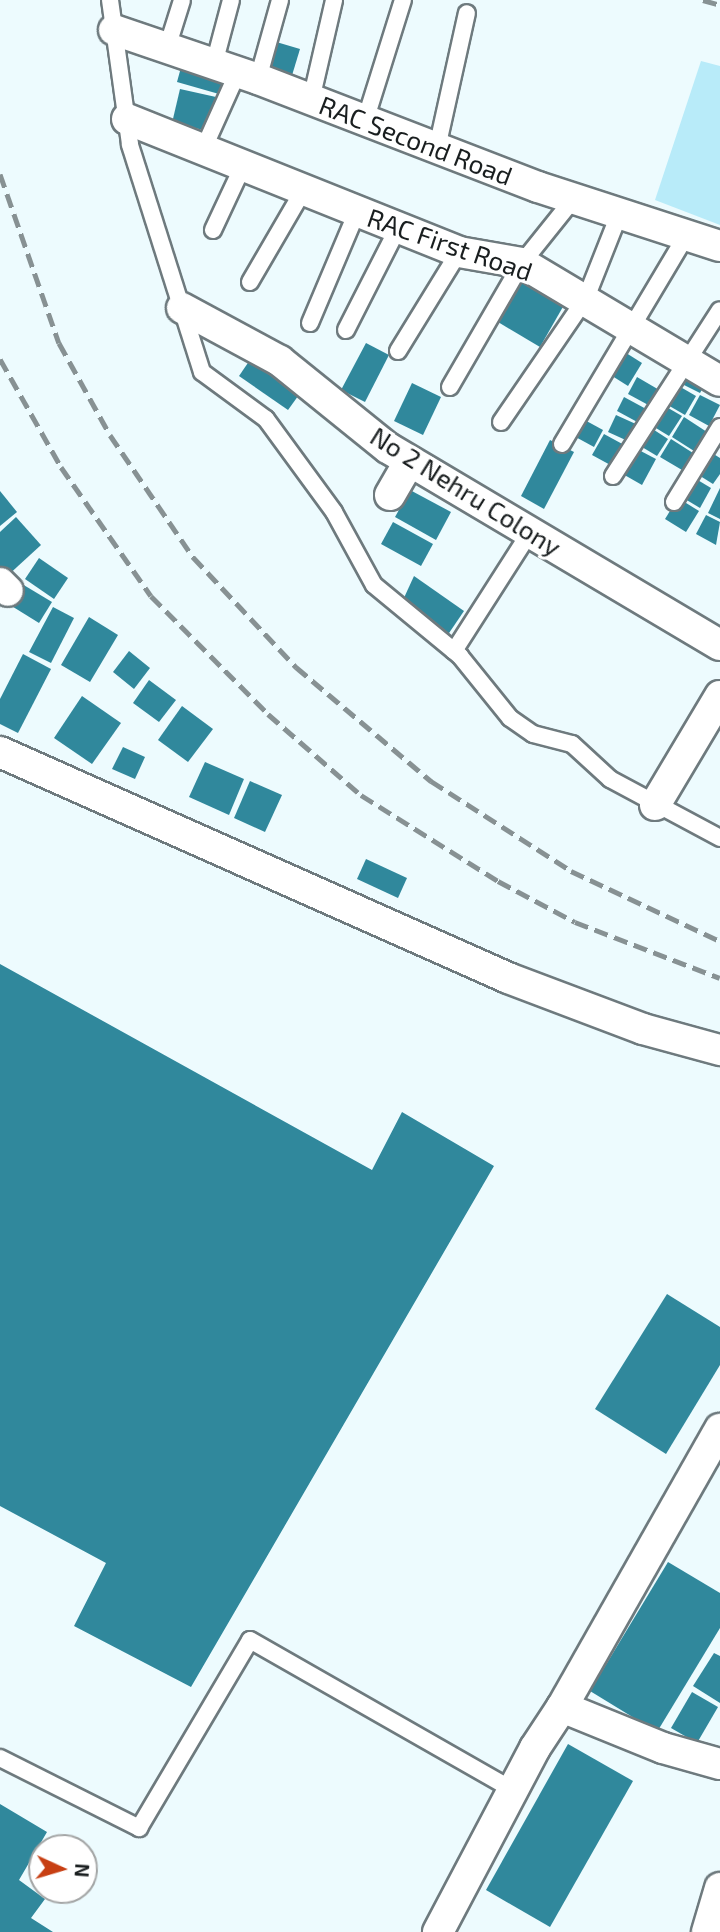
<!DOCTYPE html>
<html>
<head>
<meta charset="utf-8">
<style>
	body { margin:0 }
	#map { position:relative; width:720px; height:1932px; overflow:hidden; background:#edfbfe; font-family:"Exo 2",sans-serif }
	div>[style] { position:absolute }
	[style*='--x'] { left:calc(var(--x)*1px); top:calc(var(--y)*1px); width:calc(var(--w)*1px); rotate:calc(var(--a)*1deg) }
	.green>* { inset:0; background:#b8ebf9 }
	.building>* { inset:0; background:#30889c }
	.roads { filter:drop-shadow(2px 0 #6e7a7e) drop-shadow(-2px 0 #6e7a7e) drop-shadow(0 2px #6e7a7e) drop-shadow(0 -2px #6e7a7e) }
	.lane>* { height:16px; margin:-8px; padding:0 8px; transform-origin:8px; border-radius:8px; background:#fff }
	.street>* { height:30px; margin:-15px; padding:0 15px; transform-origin:15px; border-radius:15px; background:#fff }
	.rail>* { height:5px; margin-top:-2.5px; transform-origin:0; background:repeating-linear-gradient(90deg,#879193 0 14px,transparent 0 21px) }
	span { translate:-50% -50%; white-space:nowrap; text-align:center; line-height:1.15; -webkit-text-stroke:6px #fff; paint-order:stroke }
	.street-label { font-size:26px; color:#191e1f }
	.north { position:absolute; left:28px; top:1834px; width:70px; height:70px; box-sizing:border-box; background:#fff; border:2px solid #a3a5a5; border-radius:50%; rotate:94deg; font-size:19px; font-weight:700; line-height:28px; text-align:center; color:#191e1f }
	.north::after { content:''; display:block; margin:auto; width:24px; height:32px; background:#c73f13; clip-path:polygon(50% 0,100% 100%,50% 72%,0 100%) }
</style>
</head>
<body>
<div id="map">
	<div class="green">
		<div style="clip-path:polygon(701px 61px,720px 66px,720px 225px,655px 200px)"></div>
	</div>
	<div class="building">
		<div style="clip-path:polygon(273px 41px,300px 49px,290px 82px,264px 76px)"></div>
		<div style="clip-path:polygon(183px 60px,225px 71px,219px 94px,177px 82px)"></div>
		<div style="clip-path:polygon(180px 89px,216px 97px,208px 131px,172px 123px)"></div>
		<div style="clip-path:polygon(521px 271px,568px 298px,540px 347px,493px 319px)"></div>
		<div style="clip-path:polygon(366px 343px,389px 355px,365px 402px,341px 390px)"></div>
		<div style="clip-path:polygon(256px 351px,306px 385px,288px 410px,239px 376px)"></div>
		<div style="clip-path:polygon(623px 351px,642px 363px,628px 386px,609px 374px)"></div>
		<div style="clip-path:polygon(688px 365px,709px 377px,700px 393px,680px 383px)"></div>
		<div style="clip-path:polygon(637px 377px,661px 391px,652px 407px,628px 394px)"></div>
		<div style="clip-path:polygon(412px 383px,441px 397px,423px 435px,394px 421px)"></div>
		<div style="clip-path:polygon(677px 385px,696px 396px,685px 415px,666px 404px)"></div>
		<div style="clip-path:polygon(700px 395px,720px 405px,709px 426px,689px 415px)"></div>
		<div style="clip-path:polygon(624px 397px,648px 410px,641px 424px,617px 411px)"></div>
		<div style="clip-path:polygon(663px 405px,682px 416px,669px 436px,651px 425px)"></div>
		<div style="clip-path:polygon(616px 415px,638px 425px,630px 442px,608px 432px)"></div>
		<div style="clip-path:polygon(684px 417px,707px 432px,694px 451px,672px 437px)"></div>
		<div style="clip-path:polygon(581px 418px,603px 430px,594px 447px,572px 435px)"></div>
		<div style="clip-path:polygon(648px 426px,668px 439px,657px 456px,637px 444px)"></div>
		<div style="clip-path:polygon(604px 434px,626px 446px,614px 467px,592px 455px)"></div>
		<div style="clip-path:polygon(671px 439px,693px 453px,682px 470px,660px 457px)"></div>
		<div style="clip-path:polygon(550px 440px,574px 452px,544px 509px,521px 496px)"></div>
		<div style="clip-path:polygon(635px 448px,656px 459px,642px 485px,621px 473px)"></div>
		<div style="clip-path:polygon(712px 453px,720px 458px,720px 474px,713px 484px,697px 474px)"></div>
		<div style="clip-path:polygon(691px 476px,711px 488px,700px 508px,680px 496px)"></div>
		<div style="clip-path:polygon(720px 488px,720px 519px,708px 513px)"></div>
		<div style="clip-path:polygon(410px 490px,451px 512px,436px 540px,395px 517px)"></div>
		<div style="clip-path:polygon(0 491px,17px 512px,0 526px)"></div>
		<div style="clip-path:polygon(678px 498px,699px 511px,686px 532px,665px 519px)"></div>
		<div style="clip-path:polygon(706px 515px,720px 522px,716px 545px,696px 534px)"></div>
		<div style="clip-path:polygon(16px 517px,41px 545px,5px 578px,0 573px,0 532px)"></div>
		<div style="clip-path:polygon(393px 522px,433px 544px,421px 566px,381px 544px)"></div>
		<div style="clip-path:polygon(39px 558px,68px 578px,54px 599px,25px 579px)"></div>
		<div style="clip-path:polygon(414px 576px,464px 611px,447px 636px,403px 600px)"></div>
		<div style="clip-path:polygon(22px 584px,52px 602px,39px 623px,10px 605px)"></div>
		<div style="clip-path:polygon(53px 607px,74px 618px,51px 663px,29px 652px)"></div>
		<div style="clip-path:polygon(89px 617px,118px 635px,90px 682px,61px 665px)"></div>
		<div style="clip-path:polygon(129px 651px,150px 668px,134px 689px,113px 672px)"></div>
		<div style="clip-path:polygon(23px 654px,51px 669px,18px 733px,0 724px,0 699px)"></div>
		<div style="clip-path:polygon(149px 680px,176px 700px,159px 722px,133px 703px)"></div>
		<div style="clip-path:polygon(82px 696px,121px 723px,92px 764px,54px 738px)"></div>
		<div style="clip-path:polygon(182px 706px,213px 729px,188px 762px,158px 740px)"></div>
		<div style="clip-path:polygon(123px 747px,145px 757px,135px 779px,112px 769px)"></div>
		<div style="clip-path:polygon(205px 762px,244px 779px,229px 815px,189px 797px)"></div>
		<div style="clip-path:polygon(250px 781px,282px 795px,265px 832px,234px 818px)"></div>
		<div style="clip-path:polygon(366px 859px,407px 878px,398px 898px,357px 879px)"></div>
		<div style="clip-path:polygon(0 964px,372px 1170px,402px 1112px,494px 1166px,191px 1687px,74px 1626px,106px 1563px,0 1506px)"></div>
		<div style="clip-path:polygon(667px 1294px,720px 1327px,720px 1365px,666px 1454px,595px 1409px)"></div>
		<div style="clip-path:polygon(668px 1562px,720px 1593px,720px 1628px,657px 1732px,590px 1691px)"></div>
		<div style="clip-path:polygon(714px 1653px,720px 1656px,720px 1703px,693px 1686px)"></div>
		<div style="clip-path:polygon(692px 1692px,718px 1707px,697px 1743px,671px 1728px)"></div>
		<div style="clip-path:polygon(568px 1744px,633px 1781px,550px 1927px,486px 1890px)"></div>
		<div style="clip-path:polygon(0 1804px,47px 1832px,19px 1880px,45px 1899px,31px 1918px,53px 1932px,0 1932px)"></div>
	</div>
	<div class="roads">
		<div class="lane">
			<div style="--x:110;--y:0;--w:146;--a:82.1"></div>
			<div style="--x:130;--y:145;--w:238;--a:72.4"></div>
			<div style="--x:202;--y:372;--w:79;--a:36.3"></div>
			<div style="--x:266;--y:419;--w:115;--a:53.8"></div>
			<div style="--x:334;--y:512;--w:83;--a:61.3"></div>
			<div style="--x:374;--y:585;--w:112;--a:39.5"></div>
			<div style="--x:460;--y:656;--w:80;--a:51.1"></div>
			<div style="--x:510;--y:718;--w:28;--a:35"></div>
			<div style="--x:533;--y:734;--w:40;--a:14.4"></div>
			<div style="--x:572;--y:744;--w:52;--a:42.6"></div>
			<div style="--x:610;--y:779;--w:125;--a:28.2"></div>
			<div style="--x:167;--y:48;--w:50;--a:-72.6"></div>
			<div style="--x:214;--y:64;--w:66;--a:-75.1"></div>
			<div style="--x:258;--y:79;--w:82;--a:-74.4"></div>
			<div style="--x:311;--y:100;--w:103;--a:-77"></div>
			<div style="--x:365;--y:121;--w:127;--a:-72.6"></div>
			<div style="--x:437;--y:148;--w:138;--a:-77.5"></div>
			<div style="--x:202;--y:152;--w:88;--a:-65.8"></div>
			<div style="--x:213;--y:230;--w:68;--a:-64.9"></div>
			<div style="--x:250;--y:282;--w:105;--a:-59.8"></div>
			<div style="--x:310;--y:323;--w:121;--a:-67.1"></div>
			<div style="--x:346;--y:330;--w:114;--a:-63"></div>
			<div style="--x:398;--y:351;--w:116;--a:-58.4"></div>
			<div style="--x:450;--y:387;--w:143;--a:-59.9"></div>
			<div style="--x:522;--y:263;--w:83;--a:-51.3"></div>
			<div style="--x:501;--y:422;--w:150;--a:-55.6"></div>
			<div style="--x:586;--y:298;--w:92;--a:-68.4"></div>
			<div style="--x:562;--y:444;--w:244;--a:-59.2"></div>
			<div style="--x:613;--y:476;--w:197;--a:-57.2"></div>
			<div style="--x:674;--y:502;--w:88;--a:-58.5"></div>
			<div style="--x:454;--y:651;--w:141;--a:-57.4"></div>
			<div style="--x:0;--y:1758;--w:156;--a:26.7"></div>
			<div style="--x:139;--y:1828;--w:218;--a:-59.4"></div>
			<div style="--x:250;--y:1640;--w:303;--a:29.7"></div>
		</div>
		<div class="street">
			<div style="--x:114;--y:30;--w:152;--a:18.8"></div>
			<div style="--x:258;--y:79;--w:300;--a:21.1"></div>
			<div style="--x:538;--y:187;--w:191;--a:18"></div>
			<div style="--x:127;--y:119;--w:358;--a:21.8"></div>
			<div style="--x:459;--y:252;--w:64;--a:9.9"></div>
			<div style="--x:522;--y:263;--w:230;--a:30.8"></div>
			<div style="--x:182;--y:308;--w:111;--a:28.4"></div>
			<div style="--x:280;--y:361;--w:139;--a:38.9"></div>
			<div style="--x:388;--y:448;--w:386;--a:30.7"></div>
			<div style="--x:390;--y:495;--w:39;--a:-60"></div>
			<div style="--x:0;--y:583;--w:11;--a:45"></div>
			<div style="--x:0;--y:752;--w:556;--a:23.98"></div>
			<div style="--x:508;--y:978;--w:144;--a:20.7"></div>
			<div style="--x:643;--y:1029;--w:80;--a:15.3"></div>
			<div style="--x:655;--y:805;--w:127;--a:-59.2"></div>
			<div style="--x:562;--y:1707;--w:109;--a:22.1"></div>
			<div style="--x:663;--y:1748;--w:59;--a:15.7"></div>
			<div style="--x:438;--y:1932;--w:208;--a:-62.2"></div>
			<div style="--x:535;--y:1748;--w:49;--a:-56.6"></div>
			<div style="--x:562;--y:1707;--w:320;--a:-60.4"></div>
			<div style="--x:707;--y:1932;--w:46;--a:-73.5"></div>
		</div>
	</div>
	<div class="rail">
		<div style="--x:703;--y:0;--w:18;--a:16"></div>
		<div style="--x:0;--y:174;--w:179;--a:70.8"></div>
		<div style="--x:59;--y:343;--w:105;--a:61"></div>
		<div style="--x:110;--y:435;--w:148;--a:55.8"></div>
		<div style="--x:193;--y:557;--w:151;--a:46.9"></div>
		<div style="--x:296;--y:667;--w:177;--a:40.2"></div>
		<div style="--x:431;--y:781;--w:166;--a:32.7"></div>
		<div style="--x:571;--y:871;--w:165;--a:25.2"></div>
		<div style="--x:0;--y:359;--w:124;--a:60.5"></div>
		<div style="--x:61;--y:467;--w:157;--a:55.1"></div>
		<div style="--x:151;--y:596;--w:166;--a:45.2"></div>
		<div style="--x:268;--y:714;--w:123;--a:41.1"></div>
		<div style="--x:361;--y:795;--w:162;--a:32.1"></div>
		<div style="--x:498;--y:881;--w:87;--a:28"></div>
		<div style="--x:575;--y:922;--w:155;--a:21.1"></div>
	</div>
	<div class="street-label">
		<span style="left:416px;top:140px;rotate:21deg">RAC Second Road</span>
		<span style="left:450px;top:244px;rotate:19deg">RAC First Road</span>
		<span style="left:466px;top:491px;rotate:32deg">No 2 Nehru Colony</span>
	</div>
	<div class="north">N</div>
</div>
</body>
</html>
